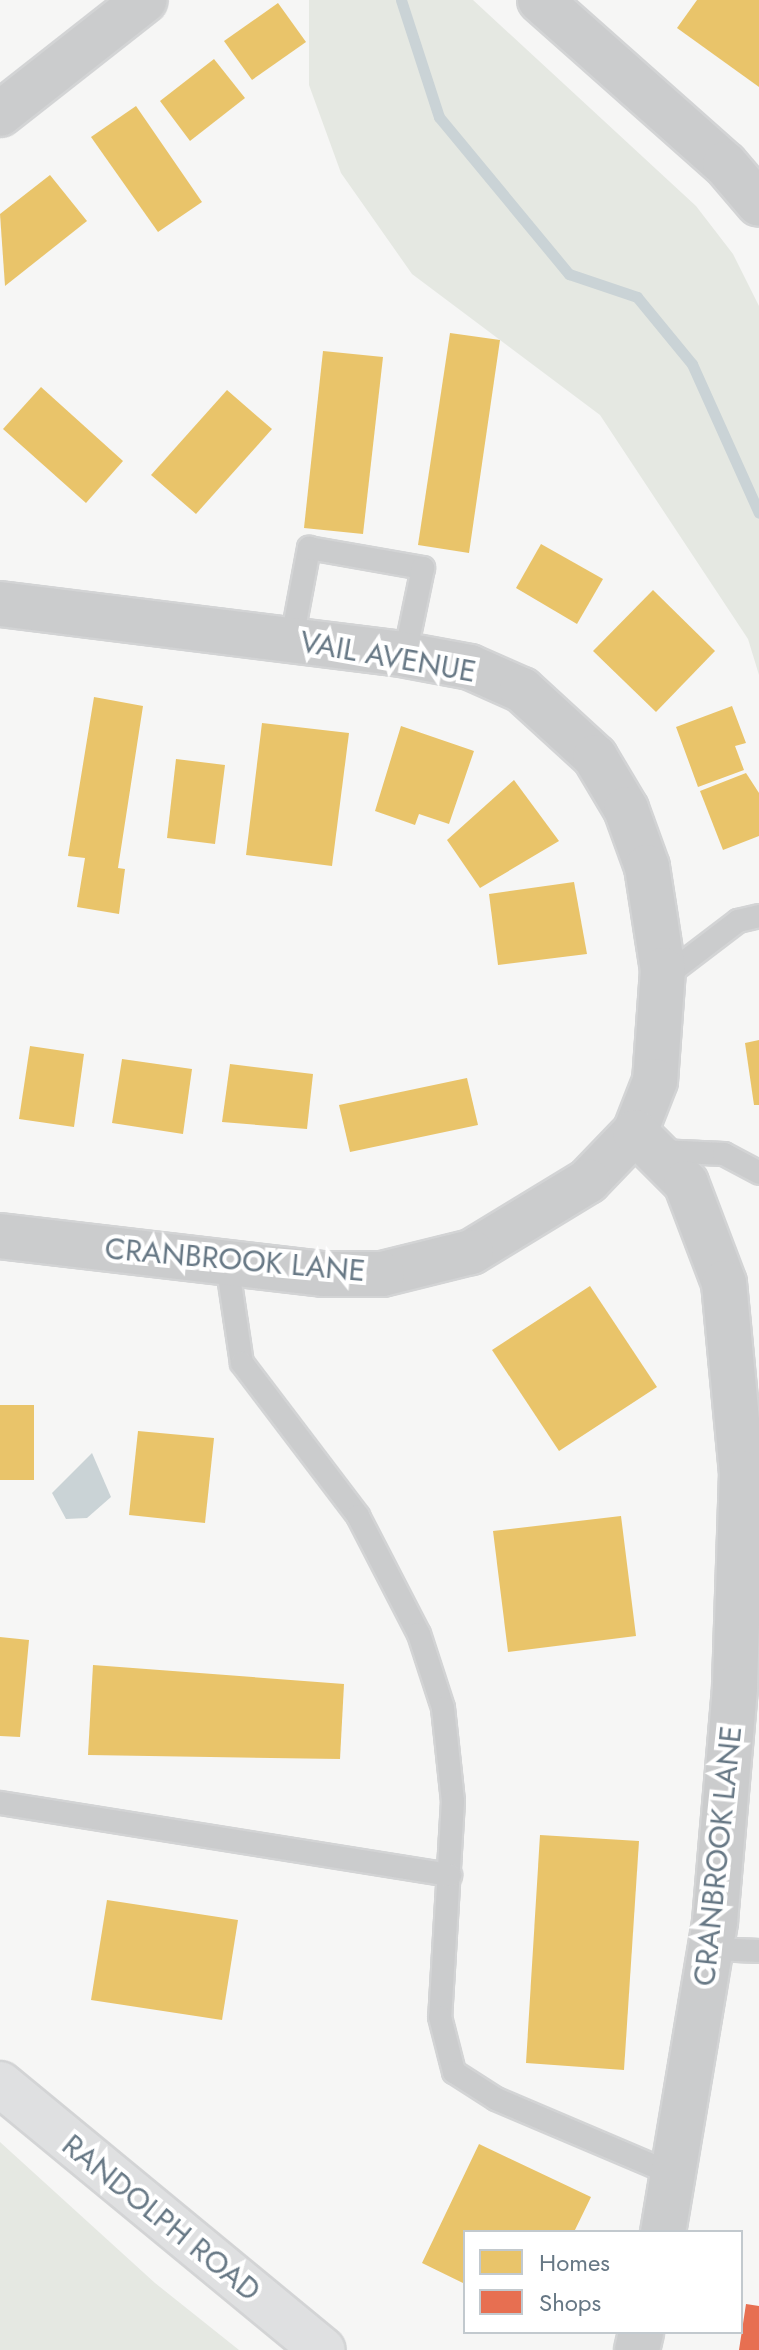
<!DOCTYPE html>
<html>
<head>
<meta charset="utf-8">
<style>
	body { margin:0 }
	#map { position:relative; width:759px; height:2350px; overflow:hidden; background:#f6f6f5; font-family:Jost,sans-serif }
	div>[style] { position:absolute }
	[style*='--x'] { left:calc(var(--x)*1px); top:calc(var(--y)*1px); width:calc(var(--w)*1px); rotate:calc(var(--a)*1deg) }
	.green>* { inset:0; background:#e5e8e2 }
	.water>* { inset:0; background:#cad3d6 }
	.homes>* { inset:0; background:#e9c46a }
	.shops>* { inset:0; background:#e76f51 }
	.stream>* { height:11px; margin:-5.5px; padding:0 5.5px; transform-origin:5.5px; border-radius:5.5px; background:#cad3d6 }
	.roads { filter:drop-shadow(2px 0 #d3d4d5) drop-shadow(-2px 0 #d3d4d5) drop-shadow(0 2px #d3d4d5) drop-shadow(0 -2px #d3d4d5) }
	.lane>* { height:22px; margin:-11px; padding:0 11px; transform-origin:11px; border-radius:11px; background:#cbcccd }
	.street>* { height:44px; margin:-22px; padding:0 22px; transform-origin:22px; border-radius:22px; background:#cbcccd }
	.secondary>* { height:44px; margin:-22px; padding:0 22px; transform-origin:22px; border-radius:22px; background:#dfe0e1 }
	span { translate:-50% -50%; white-space:nowrap; text-align:center; line-height:1.15; -webkit-text-stroke:8px #fff; paint-order:stroke }
	.street-label { font-size:30px; color:#677885 }
	.legend { position:absolute; left:463px; top:2230px; width:280px; height:104px; box-sizing:border-box; background:#fff; border:2px solid #c2c9ce; margin:0; padding:10px 14px; list-style:none; font-size:24px; color:#677885 }
	.legend li { display:flex; align-items:center; gap:16px; height:40px }
	.legend b { width:40px; border:2px solid #c2c9ce }
</style>
</head>
<body>
<div id="map">
	<div class="green">
		<div style="clip-path:polygon(309px 0,473px 0,696px 206px,733px 254px,759px 306px,759px 675px,748px 639px,600px 415px,412px 274px,341px 173px,309px 85px)"></div>
		<div style="clip-path:polygon(0 2142px,155px 2283px,239px 2350px,0 2350px)"></div>
	</div>
	<div class="water">
		<div style="clip-path:polygon(92px 1453px,111px 1497px,87px 1518px,66px 1519px,52px 1493px)"></div>
	</div>
	<div class="homes">
		<div style="clip-path:polygon(697px 0,759px 0,759px 87px,677px 28px)"></div>
		<div style="clip-path:polygon(278px 3px,306px 42px,252px 80px,224px 41px)"></div>
		<div style="clip-path:polygon(214px 59px,245px 98px,190px 141px,160px 101px)"></div>
		<div style="clip-path:polygon(136px 106px,202px 202px,158px 232px,91px 137px)"></div>
		<div style="clip-path:polygon(50px 175px,87px 221px,5px 286px,0 214px)"></div>
		<div style="clip-path:polygon(450px 333px,500px 340px,469px 553px,418px 545px)"></div>
		<div style="clip-path:polygon(323px 351px,383px 357px,363px 534px,304px 528px)"></div>
		<div style="clip-path:polygon(41px 387px,123px 461px,86px 503px,3px 429px)"></div>
		<div style="clip-path:polygon(227px 390px,272px 429px,196px 514px,151px 475px)"></div>
		<div style="clip-path:polygon(541px 544px,603px 579px,577px 624px,516px 588px)"></div>
		<div style="clip-path:polygon(653px 590px,715px 651px,656px 712px,593px 651px)"></div>
		<div style="clip-path:polygon(94px 697px,143px 706px,118px 868px,125px 869px,119px 914px,77px 907px,85px 858px,68px 856px)"></div>
		<div style="clip-path:polygon(732px 706px,746px 743px,735px 746px,744px 770px,698px 787px,676px 727px)"></div>
		<div style="clip-path:polygon(262px 723px,349px 733px,332px 866px,246px 855px)"></div>
		<div style="clip-path:polygon(401px 726px,474px 751px,449px 824px,419px 814px,415px 825px,375px 811px)"></div>
		<div style="clip-path:polygon(176px 759px,225px 765px,215px 844px,167px 838px)"></div>
		<div style="clip-path:polygon(746px 773px,759px 793px,759px 836px,723px 850px,700px 791px)"></div>
		<div style="clip-path:polygon(514px 780px,559px 841px,480px 888px,447px 840px)"></div>
		<div style="clip-path:polygon(574px 882px,587px 954px,498px 965px,489px 894px)"></div>
		<div style="clip-path:polygon(759px 1040px,759px 1105px,754px 1105px,745px 1043px)"></div>
		<div style="clip-path:polygon(30px 1046px,84px 1054px,74px 1127px,19px 1119px)"></div>
		<div style="clip-path:polygon(122px 1059px,192px 1069px,183px 1134px,112px 1123px)"></div>
		<div style="clip-path:polygon(230px 1064px,313px 1074px,307px 1129px,222px 1122px)"></div>
		<div style="clip-path:polygon(467px 1078px,478px 1125px,350px 1152px,339px 1105px)"></div>
		<div style="clip-path:polygon(590px 1286px,657px 1387px,559px 1451px,492px 1350px)"></div>
		<div style="clip-path:polygon(0 1405px,34px 1405px,34px 1480px,0 1480px)"></div>
		<div style="clip-path:polygon(138px 1431px,214px 1438px,205px 1523px,129px 1515px)"></div>
		<div style="clip-path:polygon(621px 1516px,636px 1636px,508px 1652px,493px 1531px)"></div>
		<div style="clip-path:polygon(0 1637px,29px 1640px,20px 1737px,0 1736px)"></div>
		<div style="clip-path:polygon(93px 1665px,344px 1684px,340px 1759px,88px 1755px)"></div>
		<div style="clip-path:polygon(540px 1835px,639px 1841px,624px 2070px,526px 2063px)"></div>
		<div style="clip-path:polygon(107px 1900px,238px 1920px,222px 2020px,91px 2000px)"></div>
		<div style="clip-path:polygon(479px 2144px,591px 2197px,574px 2232px,465px 2232px,465px 2284px,422px 2263px)"></div>
	</div>
	<div class="shops">
		<div style="clip-path:polygon(746px 2304px,759px 2306px,759px 2350px,739px 2350px)"></div>
	</div>
	<div class="stream">
		<div style="--x:401;--y:0;--w:123;--a:72"></div>
		<div style="--x:439;--y:117;--w:204;--a:50.4"></div>
		<div style="--x:569;--y:274;--w:72;--a:18.7"></div>
		<div style="--x:637;--y:297;--w:87;--a:50.6"></div>
		<div style="--x:692;--y:364;--w:163;--a:65.8"></div>
	</div>
	<div class="roads">
		<div class="lane">
			<div style="--x:292;--y:639;--w:93;--a:-79.4"></div>
			<div style="--x:309;--y:548;--w:116;--a:10"></div>
			<div style="--x:423;--y:568;--w:89;--a:101.7"></div>
			<div style="--x:662;--y:979;--w:96;--a:-37.3"></div>
			<div style="--x:738;--y:921;--w:22;--a:-13"></div>
			<div style="--x:659;--y:1151;--w:65;--a:2.6"></div>
			<div style="--x:724;--y:1154;--w:40;--a:28"></div>
			<div style="--x:227;--y:1263;--w:101;--a:81.5"></div>
			<div style="--x:242;--y:1363;--w:192;--a:52.8"></div>
			<div style="--x:358;--y:1516;--w:133;--a:62.7"></div>
			<div style="--x:419;--y:1634;--w:78;--a:72"></div>
			<div style="--x:443;--y:1708;--w:94;--a:83.9"></div>
			<div style="--x:453;--y:1801;--w:216;--a:93.4"></div>
			<div style="--x:440;--y:2017;--w:57;--a:75.7"></div>
			<div style="--x:454;--y:2072;--w:50;--a:32.7"></div>
			<div style="--x:496;--y:2099;--w:194;--a:23"></div>
			<div style="--x:0;--y:1803;--w:456;--a:9.1"></div>
			<div style="--x:711;--y:1949;--w:48;--a:2.4"></div>
		</div>
		<div class="street">
			<div style="--x:540;--y:0;--w:247;--a:41.6"></div>
			<div style="--x:725;--y:164;--w:52;--a:49.6"></div>
			<div style="--x:0;--y:114;--w:184;--a:-38.2"></div>
			<div style="--x:0;--y:604;--w:398;--a:7.1"></div>
			<div style="--x:395;--y:653;--w:76;--a:10.6"></div>
			<div style="--x:470;--y:667;--w:57;--a:23.9"></div>
			<div style="--x:522;--y:690;--w:99;--a:42.5"></div>
			<div style="--x:595;--y:757;--w:61;--a:59.2"></div>
			<div style="--x:626;--y:809;--w:62;--a:70.1"></div>
			<div style="--x:647;--y:867;--w:104;--a:81.2"></div>
			<div style="--x:663;--y:970;--w:111;--a:94.1"></div>
			<div style="--x:655;--y:1081;--w:55;--a:111.4"></div>
			<div style="--x:635;--y:1132;--w:68;--a:133.8"></div>
			<div style="--x:588;--y:1181;--w:137;--a:148.7"></div>
			<div style="--x:471;--y:1252;--w:92;--a:166.1"></div>
			<div style="--x:382;--y:1274;--w:59;--a:180"></div>
			<div style="--x:323;--y:1274;--w:325;--a:-173.3"></div>
			<div style="--x:635;--y:1132;--w:72;--a:45"></div>
			<div style="--x:686;--y:1183;--w:107;--a:69.2"></div>
			<div style="--x:724;--y:1283;--w:191;--a:84.6"></div>
			<div style="--x:742;--y:1473;--w:215;--a:91.9"></div>
			<div style="--x:735;--y:1688;--w:235;--a:94.9"></div>
			<div style="--x:715;--y:1922;--w:314;--a:99.5"></div>
			<div style="--x:637;--y:2350;--w:18;--a:-77"></div>
		</div>
		<div class="secondary">
			<div style="--x:0;--y:2084;--w:418;--a:39.5"></div>
		</div>
	</div>
	<div class="street-label">
		<span style="left:388px;top:657px;rotate:10deg">VAIL AVENUE</span>
		<span style="left:235px;top:1260px;rotate:5deg">CRANBROOK LANE</span>
		<span style="left:718px;top:1856px;rotate:-84deg">CRANBROOK LANE</span>
		<span style="left:161px;top:2218px;rotate:39deg">RANDOLPH ROAD</span>
	</div>
	<ul class="legend">
	<li><b style="height:22px;background:#e9c46a"></b>Homes</li>
	<li><b style="height:22px;background:#e76f51"></b>Shops</li>
	</ul>
</div>
</body>
</html>
